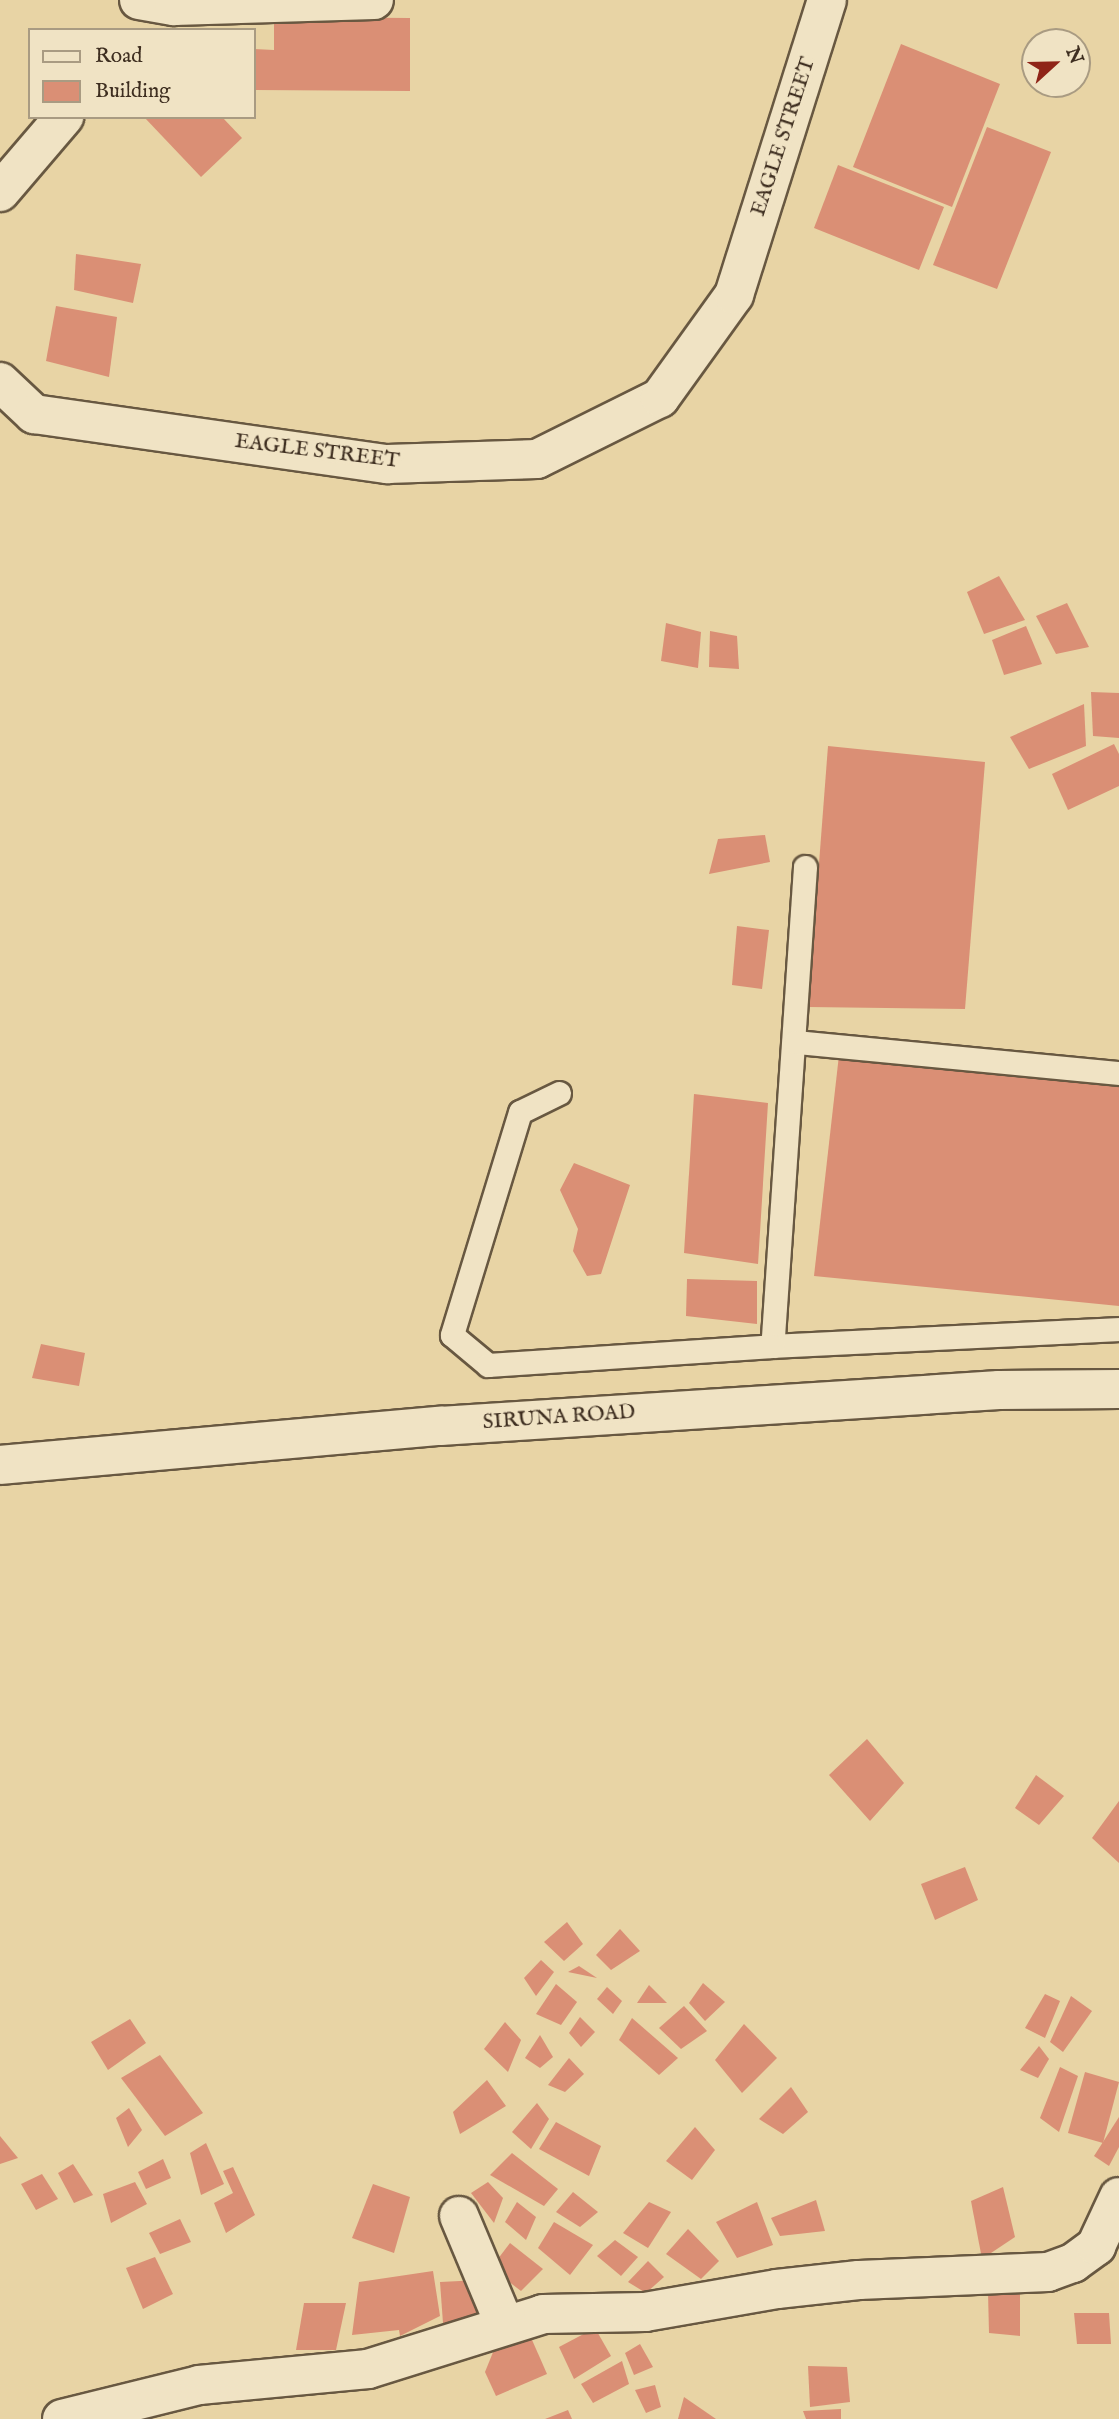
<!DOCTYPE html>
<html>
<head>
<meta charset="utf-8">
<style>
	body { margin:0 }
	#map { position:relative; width:1119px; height:2419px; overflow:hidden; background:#e8d4a5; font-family:"IM FELL English",serif }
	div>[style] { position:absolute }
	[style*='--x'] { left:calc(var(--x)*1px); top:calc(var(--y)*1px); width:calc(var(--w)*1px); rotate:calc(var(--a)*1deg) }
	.building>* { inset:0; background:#da8f75 }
	.roads { filter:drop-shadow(2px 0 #685841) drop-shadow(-2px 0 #685841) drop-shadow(0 2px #685841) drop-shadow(0 -2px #685841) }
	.service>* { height:23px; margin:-11.5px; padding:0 11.5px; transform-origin:11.5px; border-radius:11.5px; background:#f0e3c4 }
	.minor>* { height:38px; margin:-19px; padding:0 19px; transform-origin:19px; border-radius:19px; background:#f0e3c4 }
	.tertiary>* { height:38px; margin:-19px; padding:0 19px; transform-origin:19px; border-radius:19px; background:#f0e3c4 }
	span { translate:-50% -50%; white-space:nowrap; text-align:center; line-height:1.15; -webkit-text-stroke:7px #f0e3c4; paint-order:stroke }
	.street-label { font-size:21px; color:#3e2e20 }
	.legend { position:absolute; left:28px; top:28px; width:228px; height:91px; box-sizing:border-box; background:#f0e3c4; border:2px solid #a99b82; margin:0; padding:9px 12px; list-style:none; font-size:21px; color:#3e2e20 }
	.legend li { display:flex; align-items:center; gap:14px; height:35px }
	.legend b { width:35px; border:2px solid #a99b82 }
	.north { position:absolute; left:1021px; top:28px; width:70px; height:70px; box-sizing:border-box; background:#f0e3c4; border:2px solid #a99b82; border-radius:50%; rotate:68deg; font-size:19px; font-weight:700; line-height:28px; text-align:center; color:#3e2e20 }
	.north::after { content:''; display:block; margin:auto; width:24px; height:32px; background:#8f2418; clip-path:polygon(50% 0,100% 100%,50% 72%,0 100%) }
</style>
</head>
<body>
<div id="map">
	<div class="building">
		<div style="clip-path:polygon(274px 17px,410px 18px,410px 91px,254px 90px,254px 49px,274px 50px)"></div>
		<div style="clip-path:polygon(901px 44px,1000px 84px,952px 207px,853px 167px)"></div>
		<div style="clip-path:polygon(144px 117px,222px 117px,242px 138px,201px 177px)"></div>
		<div style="clip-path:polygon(987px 127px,1051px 152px,997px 289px,933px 265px)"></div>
		<div style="clip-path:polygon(838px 165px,944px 207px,919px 270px,814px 228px)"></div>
		<div style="clip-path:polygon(76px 254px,141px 264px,133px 303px,74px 290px)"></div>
		<div style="clip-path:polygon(56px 306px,117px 317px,109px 377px,46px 361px)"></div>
		<div style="clip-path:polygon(999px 576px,1025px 620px,984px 634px,967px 592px)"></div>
		<div style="clip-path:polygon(1067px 603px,1089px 647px,1056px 654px,1036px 616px)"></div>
		<div style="clip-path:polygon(666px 623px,701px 632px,698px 668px,661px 661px)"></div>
		<div style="clip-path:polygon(1026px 626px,1042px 664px,1004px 675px,992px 640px)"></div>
		<div style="clip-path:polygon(710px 631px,737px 636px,739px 669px,709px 667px)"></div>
		<div style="clip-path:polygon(1091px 692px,1119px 693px,1119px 738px,1093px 736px)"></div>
		<div style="clip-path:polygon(1084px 704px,1086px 746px,1029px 769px,1010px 737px)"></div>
		<div style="clip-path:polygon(1114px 744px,1119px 754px,1119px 786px,1068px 810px,1052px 774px)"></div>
		<div style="clip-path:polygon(828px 746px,985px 762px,965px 1009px,808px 1007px)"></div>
		<div style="clip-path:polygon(765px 835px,770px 862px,709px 874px,718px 839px)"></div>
		<div style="clip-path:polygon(737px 926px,769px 930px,762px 989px,732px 985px)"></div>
		<div style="clip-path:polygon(839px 1055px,1119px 1083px,1119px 1306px,814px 1276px)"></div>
		<div style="clip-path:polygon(694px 1094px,768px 1103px,758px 1264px,684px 1253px)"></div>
		<div style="clip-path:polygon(574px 1163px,630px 1185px,601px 1274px,587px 1276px,573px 1251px,578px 1229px,560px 1190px)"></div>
		<div style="clip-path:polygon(687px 1279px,757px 1281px,757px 1324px,686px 1316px)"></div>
		<div style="clip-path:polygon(41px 1344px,85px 1353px,79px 1386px,32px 1378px)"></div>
		<div style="clip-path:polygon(867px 1739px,904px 1783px,870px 1821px,829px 1775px)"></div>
		<div style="clip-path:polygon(1036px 1775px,1064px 1796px,1039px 1825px,1015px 1808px)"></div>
		<div style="clip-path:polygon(1119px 1801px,1119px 1863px,1092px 1838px)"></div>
		<div style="clip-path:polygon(965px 1867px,978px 1900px,935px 1920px,921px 1884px)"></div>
		<div style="clip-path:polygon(567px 1922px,583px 1944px,564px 1961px,544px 1942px)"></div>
		<div style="clip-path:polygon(620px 1929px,640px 1951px,611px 1970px,596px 1955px)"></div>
		<div style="clip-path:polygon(541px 1960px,554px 1972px,536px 1996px,524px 1978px)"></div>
		<div style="clip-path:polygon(579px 1966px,597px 1978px,568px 1972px)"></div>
		<div style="clip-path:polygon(703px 1983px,725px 2002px,705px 2021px,689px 2003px)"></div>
		<div style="clip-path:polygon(556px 1984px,577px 2002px,561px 2025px,536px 2014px)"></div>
		<div style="clip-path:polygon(649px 1985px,667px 2003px,637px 2003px)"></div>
		<div style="clip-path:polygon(607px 1987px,622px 2001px,613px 2014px,597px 1999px)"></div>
		<div style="clip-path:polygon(1045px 1994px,1060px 2001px,1045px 2038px,1025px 2028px)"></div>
		<div style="clip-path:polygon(1071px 1996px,1092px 2011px,1063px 2052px,1050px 2042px)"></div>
		<div style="clip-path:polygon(684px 2006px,707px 2031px,681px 2049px,659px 2028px)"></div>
		<div style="clip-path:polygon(580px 2017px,595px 2032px,581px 2047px,569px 2033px)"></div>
		<div style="clip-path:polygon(632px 2018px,678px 2058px,659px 2075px,619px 2040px)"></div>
		<div style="clip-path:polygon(130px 2019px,146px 2043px,108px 2070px,91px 2042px)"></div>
		<div style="clip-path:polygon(505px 2022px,521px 2040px,508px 2072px,484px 2049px)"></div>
		<div style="clip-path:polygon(744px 2024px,777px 2058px,742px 2093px,715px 2060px)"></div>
		<div style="clip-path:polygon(540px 2035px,553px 2057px,540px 2068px,525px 2058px)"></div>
		<div style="clip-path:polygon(1039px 2046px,1049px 2059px,1038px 2078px,1020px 2070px)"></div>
		<div style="clip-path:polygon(160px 2055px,203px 2113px,165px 2136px,121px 2078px)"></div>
		<div style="clip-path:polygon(569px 2058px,584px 2074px,565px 2092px,548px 2085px)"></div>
		<div style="clip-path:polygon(1060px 2067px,1078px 2076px,1059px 2132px,1040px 2118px)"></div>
		<div style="clip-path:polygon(1085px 2072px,1119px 2082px,1103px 2143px,1068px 2133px)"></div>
		<div style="clip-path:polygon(487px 2080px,506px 2106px,460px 2134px,453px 2112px)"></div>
		<div style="clip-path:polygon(791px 2087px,808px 2112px,783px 2134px,759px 2119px)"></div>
		<div style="clip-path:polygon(537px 2103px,549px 2119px,531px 2149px,512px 2132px)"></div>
		<div style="clip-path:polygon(129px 2108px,142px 2130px,128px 2147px,116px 2118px)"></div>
		<div style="clip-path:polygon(1119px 2117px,1119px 2147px,1109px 2166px,1094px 2156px)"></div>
		<div style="clip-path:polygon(556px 2122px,601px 2146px,589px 2176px,539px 2149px)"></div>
		<div style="clip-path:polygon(695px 2127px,715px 2150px,692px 2180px,666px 2161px)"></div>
		<div style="clip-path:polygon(0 2136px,18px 2158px,0 2164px)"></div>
		<div style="clip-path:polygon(206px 2143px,224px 2184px,201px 2195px,190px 2153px)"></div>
		<div style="clip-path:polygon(512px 2153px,558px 2189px,544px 2206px,490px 2175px)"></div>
		<div style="clip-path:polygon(163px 2159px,171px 2178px,146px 2189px,138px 2172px)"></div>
		<div style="clip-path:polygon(73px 2164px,93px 2195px,74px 2203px,58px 2173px)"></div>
		<div style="clip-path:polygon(233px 2167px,255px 2215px,226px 2233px,214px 2203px,233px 2193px,223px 2171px)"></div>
		<div style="clip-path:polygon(42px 2174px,58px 2199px,36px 2210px,21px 2184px)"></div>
		<div style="clip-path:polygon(135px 2182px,147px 2204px,111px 2223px,103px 2194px)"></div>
		<div style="clip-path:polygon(488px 2182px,503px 2198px,494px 2223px,471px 2193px)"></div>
		<div style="clip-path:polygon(373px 2184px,410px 2197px,394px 2253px,352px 2238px)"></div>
		<div style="clip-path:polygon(1003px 2187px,1015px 2237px,982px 2259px,971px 2201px)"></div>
		<div style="clip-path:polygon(573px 2192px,598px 2212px,580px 2227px,556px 2212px)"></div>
		<div style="clip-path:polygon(816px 2200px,825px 2231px,780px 2236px,771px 2218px)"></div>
		<div style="clip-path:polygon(517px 2202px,536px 2217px,526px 2240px,505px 2222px)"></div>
		<div style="clip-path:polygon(649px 2202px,671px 2212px,648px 2248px,623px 2233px)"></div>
		<div style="clip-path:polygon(757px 2202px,773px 2245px,737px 2258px,716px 2222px)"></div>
		<div style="clip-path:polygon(180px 2219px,191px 2242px,160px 2254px,149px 2233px)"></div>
		<div style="clip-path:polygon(554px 2222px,593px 2245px,570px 2275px,538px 2248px)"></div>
		<div style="clip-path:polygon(688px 2229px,719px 2261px,701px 2279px,666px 2254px)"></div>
		<div style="clip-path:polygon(615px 2240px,638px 2257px,621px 2276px,597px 2256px)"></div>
		<div style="clip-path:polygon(510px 2243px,543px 2269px,521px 2291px,491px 2268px)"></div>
		<div style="clip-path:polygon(155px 2257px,173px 2294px,143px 2309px,126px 2268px)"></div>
		<div style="clip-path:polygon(648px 2261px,664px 2277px,646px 2293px,628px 2282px)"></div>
		<div style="clip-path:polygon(433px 2271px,440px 2316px,400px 2336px,399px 2330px,352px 2335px,359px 2282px)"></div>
		<div style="clip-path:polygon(480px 2280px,478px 2328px,443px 2323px,440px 2282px)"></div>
		<div style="clip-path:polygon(1020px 2291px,1020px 2336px,989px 2333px,988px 2292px)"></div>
		<div style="clip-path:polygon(304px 2303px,346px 2303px,336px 2350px,296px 2350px)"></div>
		<div style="clip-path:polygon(1074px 2313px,1109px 2313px,1111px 2344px,1077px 2344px)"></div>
		<div style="clip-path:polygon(595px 2328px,611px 2356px,574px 2379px,559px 2347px)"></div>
		<div style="clip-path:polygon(529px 2333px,547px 2374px,496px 2396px,485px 2372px,500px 2335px)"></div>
		<div style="clip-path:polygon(640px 2344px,653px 2367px,634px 2375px,625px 2353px)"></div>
		<div style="clip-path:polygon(622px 2361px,629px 2384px,593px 2403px,581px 2384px)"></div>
		<div style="clip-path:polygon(808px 2366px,847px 2367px,850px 2402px,810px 2407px)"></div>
		<div style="clip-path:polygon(655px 2385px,661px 2407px,646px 2413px,635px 2390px)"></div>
		<div style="clip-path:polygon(684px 2397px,716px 2419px,678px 2419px)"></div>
		<div style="clip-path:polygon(841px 2409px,841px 2419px,806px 2419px,803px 2411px)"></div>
		<div style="clip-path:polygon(568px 2410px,572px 2419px,545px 2419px)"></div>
	</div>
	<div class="roads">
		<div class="service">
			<div style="--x:805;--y:867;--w:480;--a:93.9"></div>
			<div style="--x:772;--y:1346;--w:347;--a:-2.8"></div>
			<div style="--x:796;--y:1042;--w:324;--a:5.5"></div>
			<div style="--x:559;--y:1093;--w:43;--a:154"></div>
			<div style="--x:520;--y:1112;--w:233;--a:107"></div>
			<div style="--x:452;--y:1335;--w:47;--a:39.8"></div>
			<div style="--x:488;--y:1365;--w:285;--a:-3.8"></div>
		</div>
		<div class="minor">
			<div style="--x:139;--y:0;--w:36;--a:10"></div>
			<div style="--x:174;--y:6;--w:200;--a:-1.7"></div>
			<div style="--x:0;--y:192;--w:99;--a:-49.5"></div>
			<div style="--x:0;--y:382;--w:47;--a:43.3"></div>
			<div style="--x:34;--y:414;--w:357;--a:8.1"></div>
			<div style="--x:387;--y:464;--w:150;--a:-1.9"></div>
			<div style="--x:537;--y:459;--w:137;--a:-26.4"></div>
			<div style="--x:660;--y:398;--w:127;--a:-54.3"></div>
			<div style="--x:734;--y:295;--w:309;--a:-72.5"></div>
			<div style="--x:459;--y:2216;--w:116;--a:67.2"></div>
			<div style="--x:62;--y:2419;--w:141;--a:-13.9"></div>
			<div style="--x:199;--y:2385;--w:170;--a:-5.4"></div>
			<div style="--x:368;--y:2369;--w:183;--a:-17.4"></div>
			<div style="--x:543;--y:2314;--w:102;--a:-1.1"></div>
			<div style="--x:645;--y:2312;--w:134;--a:-9.9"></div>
			<div style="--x:777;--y:2289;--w:82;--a:-6.3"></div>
			<div style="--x:859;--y:2280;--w:189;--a:-2.4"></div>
			<div style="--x:1048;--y:2272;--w:27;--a:-20"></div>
			<div style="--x:1073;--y:2263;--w:29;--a:-36"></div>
			<div style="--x:1096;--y:2246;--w:54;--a:-64.9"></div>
		</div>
		<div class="tertiary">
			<div style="--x:0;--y:1465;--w:442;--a:-5.1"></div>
			<div style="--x:440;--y:1426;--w:560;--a:-3.68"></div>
			<div style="--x:999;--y:1390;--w:120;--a:-0.5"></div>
		</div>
	</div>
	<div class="street-label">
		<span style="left:784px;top:137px;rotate:-72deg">EAGLE STREET</span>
		<span style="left:317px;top:452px;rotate:7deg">EAGLE STREET</span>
		<span style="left:559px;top:1418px;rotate:-4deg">SIRUNA ROAD</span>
	</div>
	<ul class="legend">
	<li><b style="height:9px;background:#f0e3c4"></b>Road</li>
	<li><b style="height:19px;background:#da8f75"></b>Building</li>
	</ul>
	<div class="north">N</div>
</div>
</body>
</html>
